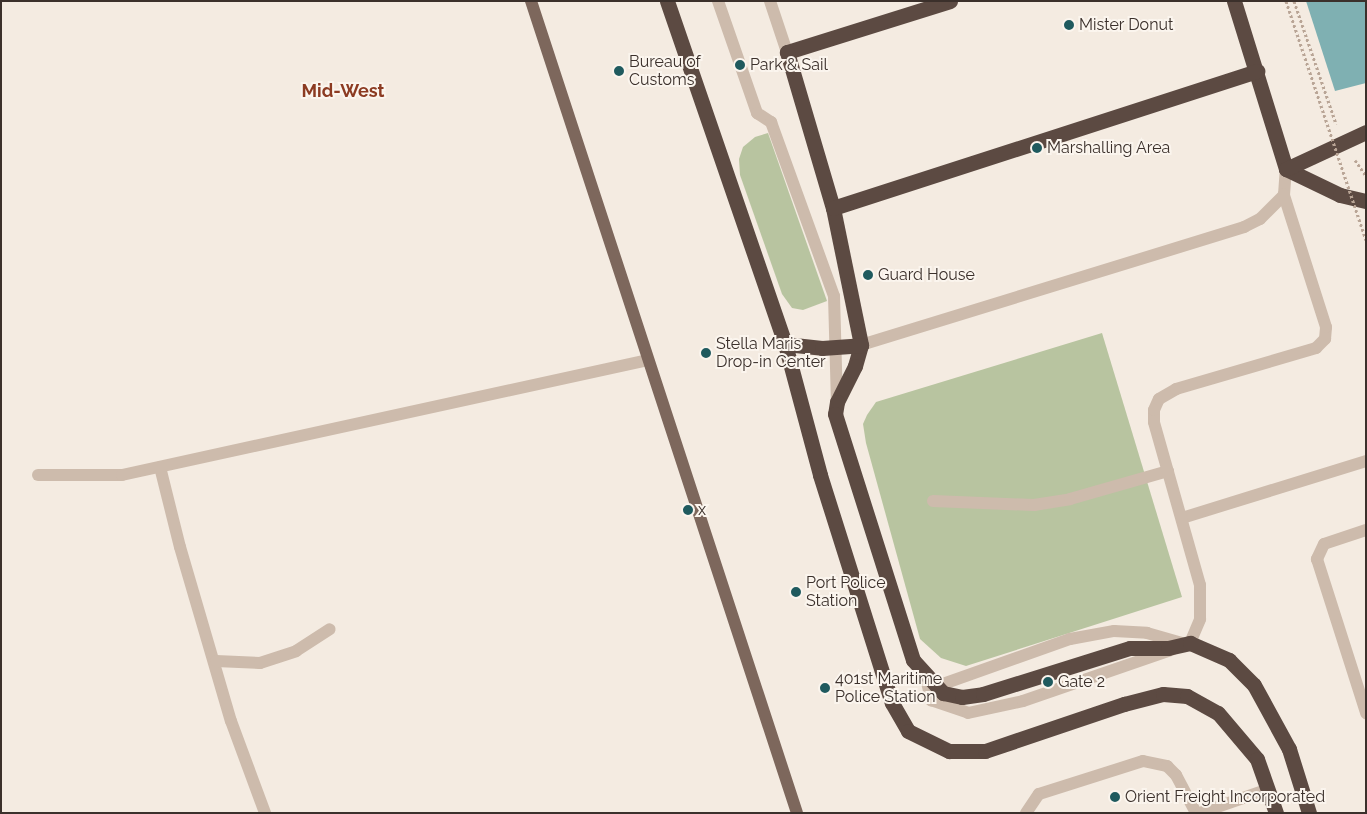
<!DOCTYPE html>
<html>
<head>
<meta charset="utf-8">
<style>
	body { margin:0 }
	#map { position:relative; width:1367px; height:814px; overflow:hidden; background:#f4ebe1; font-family:Raleway,sans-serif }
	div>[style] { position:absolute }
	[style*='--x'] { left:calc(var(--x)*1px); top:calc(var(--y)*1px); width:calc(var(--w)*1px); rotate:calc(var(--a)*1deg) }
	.green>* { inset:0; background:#b8c4a0 }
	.water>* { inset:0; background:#7fb0b2 }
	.path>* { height:3px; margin-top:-1.5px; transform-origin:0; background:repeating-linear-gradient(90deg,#b9a596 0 2.5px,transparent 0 5px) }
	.minor>* { height:12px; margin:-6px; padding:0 6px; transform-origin:6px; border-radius:6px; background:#cdbbac }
	.major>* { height:12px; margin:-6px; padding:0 6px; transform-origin:6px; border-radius:6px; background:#7d675c }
	.highway>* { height:15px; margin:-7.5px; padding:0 7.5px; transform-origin:7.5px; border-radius:7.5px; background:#5c4a42 }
	.path-bridge>* { height:3px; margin-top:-1.5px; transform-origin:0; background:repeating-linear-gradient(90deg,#b9a596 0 2.5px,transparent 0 5px) }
	.dots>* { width:14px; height:14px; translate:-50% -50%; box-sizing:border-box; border:2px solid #fbf5ee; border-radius:50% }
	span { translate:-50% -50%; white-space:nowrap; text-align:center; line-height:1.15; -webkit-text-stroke:4px #fbf5ee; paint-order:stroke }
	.poi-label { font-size:16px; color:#3b302b }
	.left { translate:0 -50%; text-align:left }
	.neighbourhood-label { font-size:18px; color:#8c3b22; font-weight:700 }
	.frame { position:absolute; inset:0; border:2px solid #3b302b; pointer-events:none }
</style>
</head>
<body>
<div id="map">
	<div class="green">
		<div style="clip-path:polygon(768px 133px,827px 301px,803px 310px,792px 308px,782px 294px,740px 175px,739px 159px,743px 147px,755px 137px)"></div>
		<div style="clip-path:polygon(1102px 333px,1182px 597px,966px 666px,941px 658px,920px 639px,866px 443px,863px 424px,867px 415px,876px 402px)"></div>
	</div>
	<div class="water">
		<div style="clip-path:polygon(1306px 1px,1366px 1px,1366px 83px,1335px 91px)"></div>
	</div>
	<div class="path">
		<div style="--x:1294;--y:1;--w:130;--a:71.1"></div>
		<div style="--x:1355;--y:160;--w:19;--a:55"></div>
	</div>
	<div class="minor">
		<div style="--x:718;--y:1;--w:119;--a:70.8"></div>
		<div style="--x:757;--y:113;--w:17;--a:33"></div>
		<div style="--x:771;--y:122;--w:185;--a:70.1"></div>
		<div style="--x:834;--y:296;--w:106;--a:88.4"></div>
		<div style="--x:770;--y:1;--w:54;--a:71.6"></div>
		<div style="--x:861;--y:345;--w:401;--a:-17.1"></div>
		<div style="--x:1244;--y:227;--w:18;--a:-27"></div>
		<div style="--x:1260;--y:219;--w:34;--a:-45"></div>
		<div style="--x:1284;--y:195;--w:26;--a:-86"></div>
		<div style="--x:160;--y:467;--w:82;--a:76"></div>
		<div style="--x:180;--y:547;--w:181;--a:73.7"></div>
		<div style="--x:231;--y:721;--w:98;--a:69.7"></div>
		<div style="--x:38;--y:475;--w:84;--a:0"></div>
		<div style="--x:122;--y:475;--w:538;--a:-12.33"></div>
		<div style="--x:933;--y:501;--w:101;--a:2.3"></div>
		<div style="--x:1034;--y:505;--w:36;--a:-9"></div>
		<div style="--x:1070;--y:499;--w:102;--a:-15.9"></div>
		<div style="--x:1182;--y:518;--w:193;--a:-17.2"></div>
		<div style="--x:1366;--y:530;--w:44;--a:161.6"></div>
		<div style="--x:1324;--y:544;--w:17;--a:115"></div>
		<div style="--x:1317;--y:559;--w:162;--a:72.3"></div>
		<div style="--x:1190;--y:643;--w:26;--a:-67"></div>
		<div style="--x:1200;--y:619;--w:34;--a:-90"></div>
		<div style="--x:1200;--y:585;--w:169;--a:-105.8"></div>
		<div style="--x:1154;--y:422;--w:12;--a:-90"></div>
		<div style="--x:1154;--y:410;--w:12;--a:-66"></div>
		<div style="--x:1159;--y:399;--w:20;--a:-30"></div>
		<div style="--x:1176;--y:389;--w:146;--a:-16.3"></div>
		<div style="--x:1316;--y:348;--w:13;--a:-45"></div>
		<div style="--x:1325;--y:339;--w:12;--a:-85"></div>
		<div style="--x:1326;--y:327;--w:139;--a:-107.7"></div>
		<div style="--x:216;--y:661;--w:44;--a:2.6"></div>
		<div style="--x:260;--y:663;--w:38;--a:-18"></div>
		<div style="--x:296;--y:651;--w:40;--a:-32.9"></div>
		<div style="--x:926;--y:678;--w:23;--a:77"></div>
		<div style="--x:931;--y:700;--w:39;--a:19"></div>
		<div style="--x:968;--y:713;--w:56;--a:-12.3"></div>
		<div style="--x:1023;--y:701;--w:157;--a:-19"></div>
		<div style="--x:929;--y:679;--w:15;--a:20"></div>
		<div style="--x:943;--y:684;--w:135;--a:-19.5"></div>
		<div style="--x:1070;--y:639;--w:45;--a:-10.3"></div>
		<div style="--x:1114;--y:631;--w:33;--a:3"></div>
		<div style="--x:1147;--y:633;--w:40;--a:16"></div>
		<div style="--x:1026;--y:813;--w:23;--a:-56"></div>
		<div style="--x:1039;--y:794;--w:109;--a:-17.6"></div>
		<div style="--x:1143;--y:761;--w:25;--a:12"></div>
		<div style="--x:1167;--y:766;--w:13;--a:45"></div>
		<div style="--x:1176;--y:775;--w:43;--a:62.2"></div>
		<div style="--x:1200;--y:813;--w:73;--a:-19.2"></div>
	</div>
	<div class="major">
		<div style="--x:531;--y:1;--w:854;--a:71.86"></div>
	</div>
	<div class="highway">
		<div style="--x:667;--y:1;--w:363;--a:71"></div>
		<div style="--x:785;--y:344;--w:136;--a:75"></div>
		<div style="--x:820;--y:475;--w:239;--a:72.5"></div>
		<div style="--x:892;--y:703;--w:32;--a:60"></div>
		<div style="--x:908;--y:731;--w:46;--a:26"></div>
		<div style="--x:949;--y:751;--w:36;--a:0"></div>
		<div style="--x:985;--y:751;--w:147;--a:-18.7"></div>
		<div style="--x:1124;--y:704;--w:40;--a:-14.4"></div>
		<div style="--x:1163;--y:694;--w:24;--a:5"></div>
		<div style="--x:1187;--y:696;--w:35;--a:29"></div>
		<div style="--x:1218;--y:713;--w:60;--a:49.7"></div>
		<div style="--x:1257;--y:759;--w:57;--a:70.6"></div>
		<div style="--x:950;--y:1;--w:171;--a:162.6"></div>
		<div style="--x:787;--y:52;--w:163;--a:73.6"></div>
		<div style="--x:833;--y:208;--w:140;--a:78.4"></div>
		<div style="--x:861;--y:345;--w:22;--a:106"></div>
		<div style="--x:855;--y:366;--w:40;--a:116.6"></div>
		<div style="--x:837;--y:402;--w:12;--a:99"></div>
		<div style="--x:835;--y:414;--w:258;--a:72.4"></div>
		<div style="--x:913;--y:660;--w:45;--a:47.7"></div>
		<div style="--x:943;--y:693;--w:19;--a:12"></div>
		<div style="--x:962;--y:697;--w:21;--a:-8"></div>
		<div style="--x:983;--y:694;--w:154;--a:-17.4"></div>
		<div style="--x:1130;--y:648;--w:38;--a:0"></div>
		<div style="--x:1168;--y:648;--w:23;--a:-13"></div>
		<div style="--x:1190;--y:643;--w:43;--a:23.6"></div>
		<div style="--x:1229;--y:660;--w:35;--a:45"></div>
		<div style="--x:1254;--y:685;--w:73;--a:61.3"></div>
		<div style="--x:1289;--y:749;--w:67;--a:72.6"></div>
		<div style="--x:1234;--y:1;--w:176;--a:72.8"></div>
		<div style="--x:1286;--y:169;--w:60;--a:25.7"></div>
		<div style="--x:1340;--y:195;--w:27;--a:13"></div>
		<div style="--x:1286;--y:169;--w:88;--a:-24.8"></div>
		<div style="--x:833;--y:208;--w:446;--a:-17.9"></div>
		<div style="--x:785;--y:344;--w:37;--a:6"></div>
		<div style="--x:822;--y:348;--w:39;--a:-4"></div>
	</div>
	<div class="path-bridge">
		<div style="--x:1286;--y:1;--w:252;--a:71.5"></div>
	</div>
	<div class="dots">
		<div style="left:1069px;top:25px;background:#1f5a5e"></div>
		<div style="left:740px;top:65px;background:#1f5a5e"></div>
		<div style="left:619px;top:71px;background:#1f5a5e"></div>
		<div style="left:1037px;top:148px;background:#1f5a5e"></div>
		<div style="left:868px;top:275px;background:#1f5a5e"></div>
		<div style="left:706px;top:353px;background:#1f5a5e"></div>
		<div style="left:688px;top:510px;background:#1f5a5e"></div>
		<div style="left:796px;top:592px;background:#1f5a5e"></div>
		<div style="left:1048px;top:682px;background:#1f5a5e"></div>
		<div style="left:825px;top:688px;background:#1f5a5e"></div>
		<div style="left:1115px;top:797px;background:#1f5a5e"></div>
	</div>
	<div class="poi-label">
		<span class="left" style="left:1079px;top:25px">Mister Donut</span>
		<span class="left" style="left:629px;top:71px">Bureau of<br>Customs</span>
		<span class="left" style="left:750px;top:65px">Park &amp; Sail</span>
		<span class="left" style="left:1047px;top:148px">Marshalling Area</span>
		<span class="left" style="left:878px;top:275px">Guard House</span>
		<span class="left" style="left:716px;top:353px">Stella Maris<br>Drop-in Center</span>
		<span class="left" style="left:698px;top:510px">x</span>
		<span class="left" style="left:806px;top:592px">Port Police<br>Station</span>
		<span class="left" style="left:835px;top:688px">401st Maritime<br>Police Station</span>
		<span class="left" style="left:1058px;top:682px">Gate 2</span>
		<span class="left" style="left:1125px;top:797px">Orient Freight Incorporated</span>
	</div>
	<div class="neighbourhood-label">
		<span style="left:343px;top:91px">Mid-West</span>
	</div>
	<div class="frame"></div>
</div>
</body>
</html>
